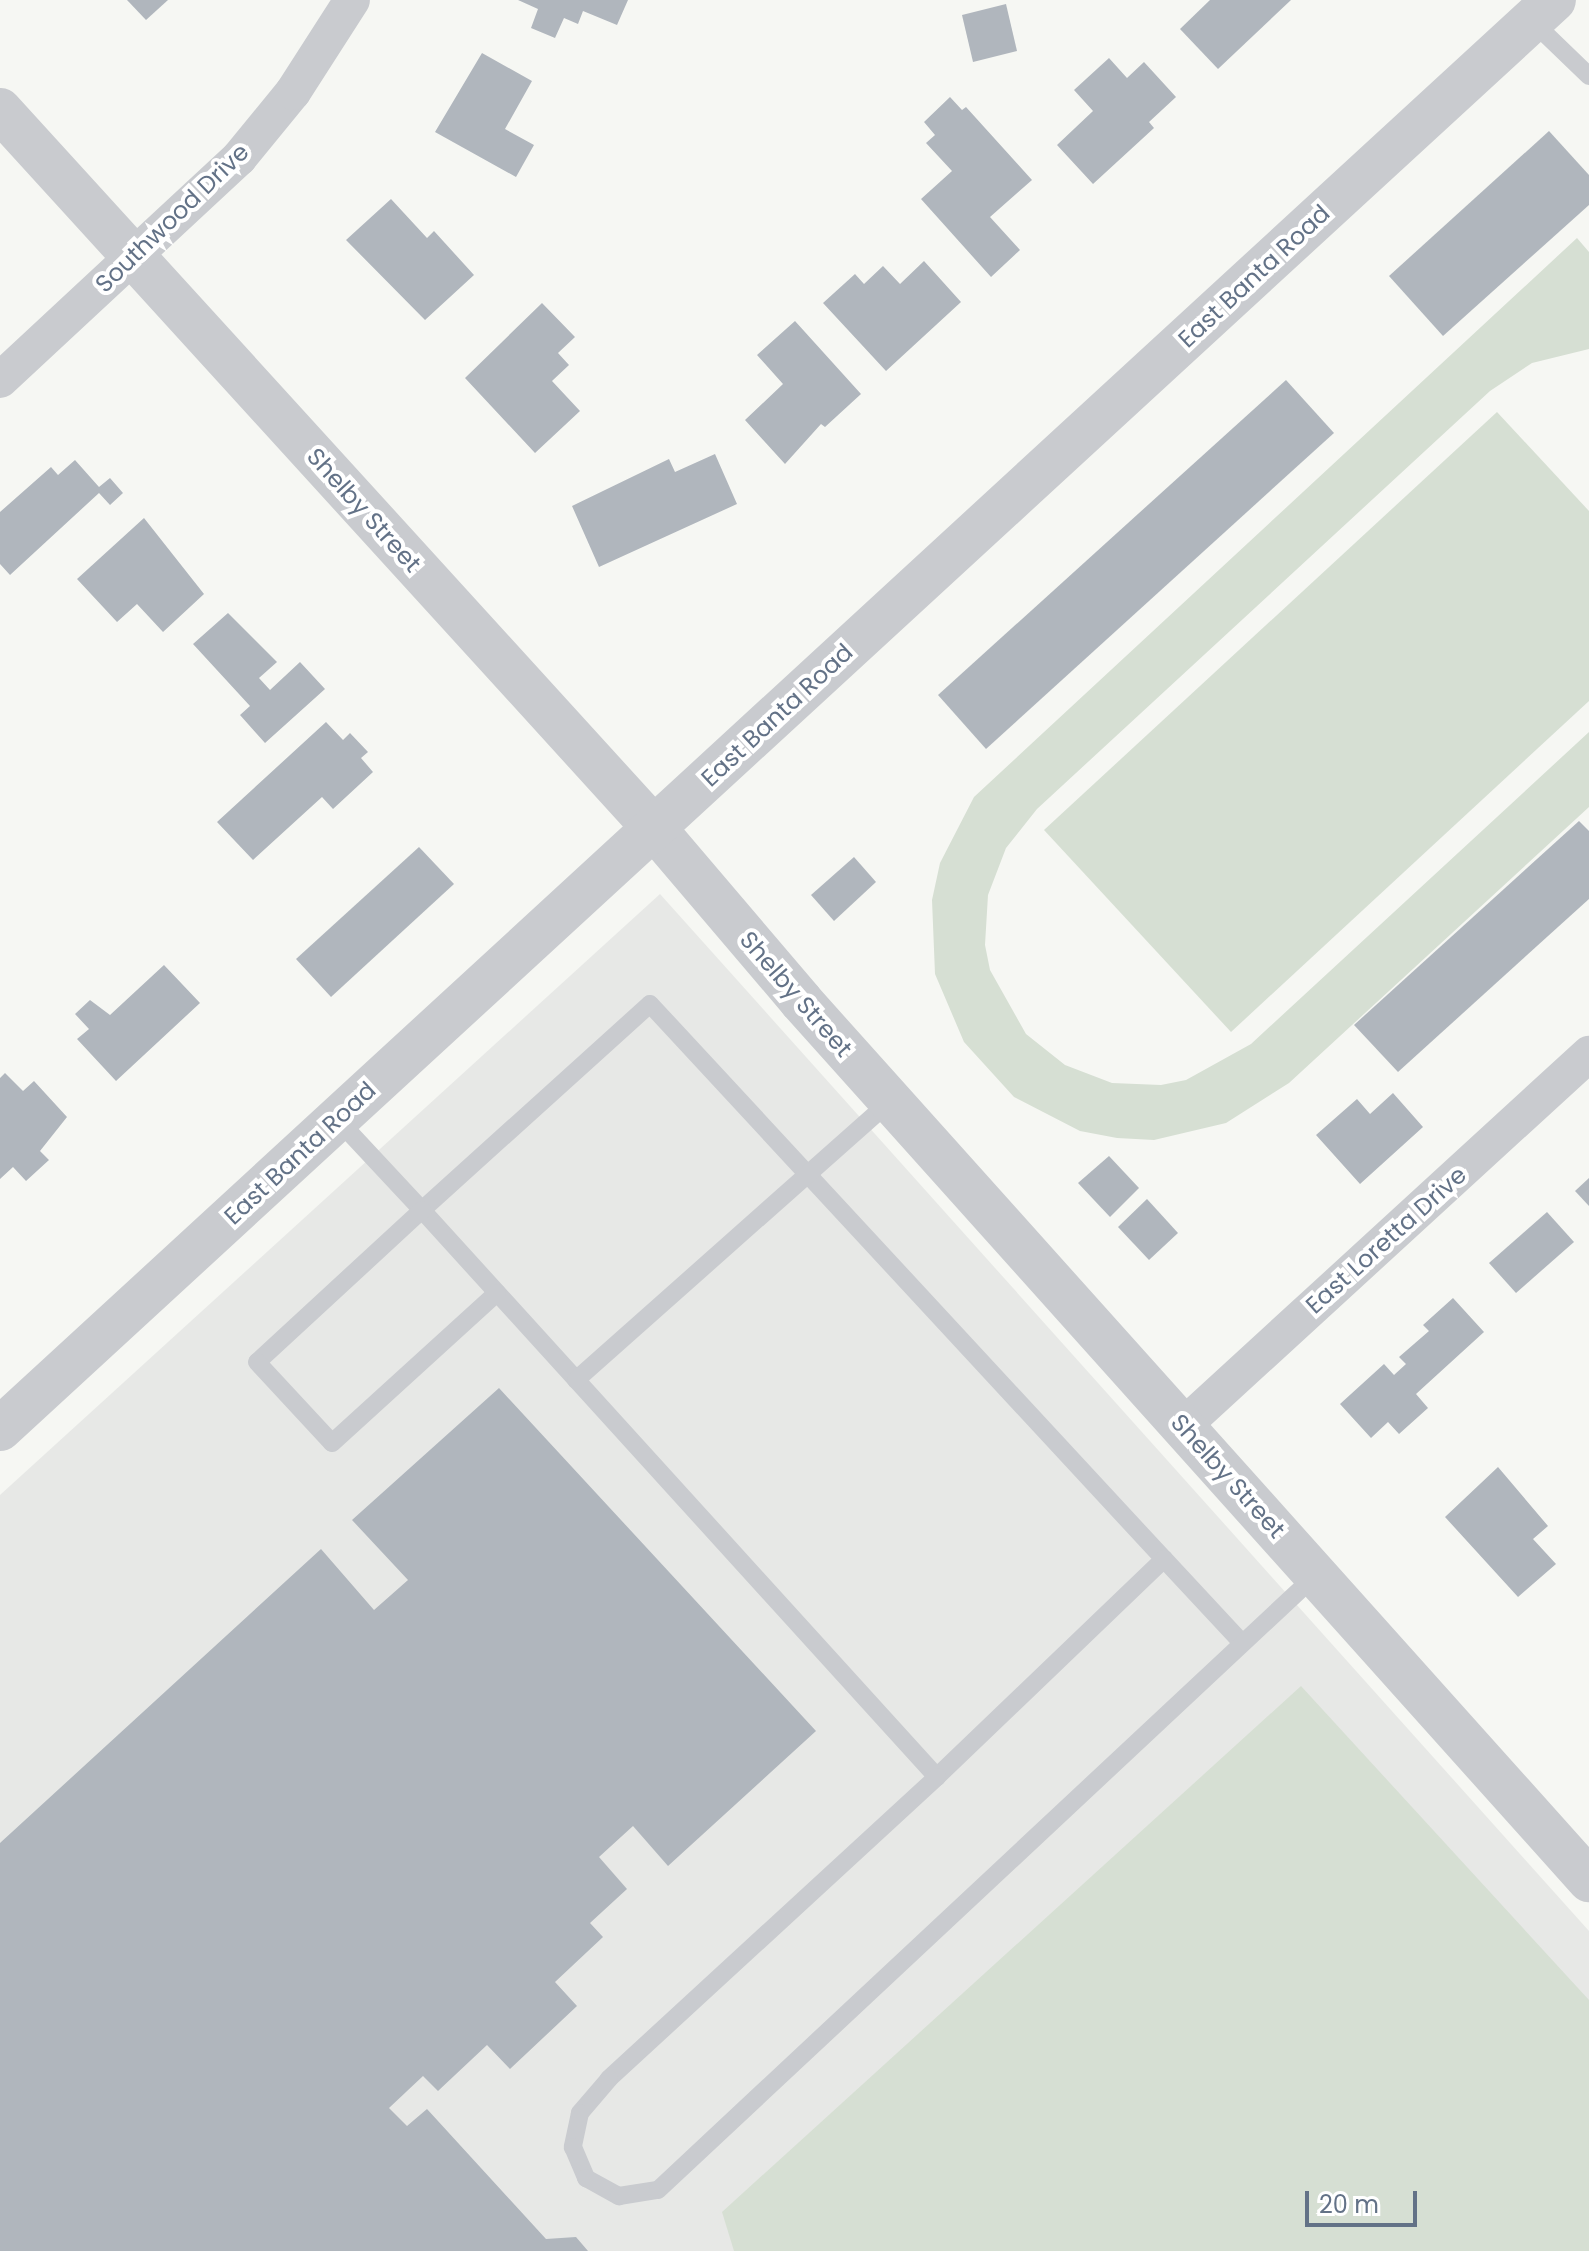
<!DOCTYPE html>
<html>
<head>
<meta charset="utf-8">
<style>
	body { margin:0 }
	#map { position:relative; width:1589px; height:2251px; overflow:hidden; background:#f6f7f3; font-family:Poppins,sans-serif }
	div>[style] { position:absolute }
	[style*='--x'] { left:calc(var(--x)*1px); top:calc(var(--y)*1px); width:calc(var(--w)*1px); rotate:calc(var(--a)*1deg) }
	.built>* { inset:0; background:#e7e8e6 }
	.green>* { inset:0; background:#d6dfd3 }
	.building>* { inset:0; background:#b0b6bd }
	.service>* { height:18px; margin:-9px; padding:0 9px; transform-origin:9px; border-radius:9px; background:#c9cbcf }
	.minor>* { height:36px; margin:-18px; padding:0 18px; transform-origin:18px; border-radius:18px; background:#c9cbcf }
	.tertiary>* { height:44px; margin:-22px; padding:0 22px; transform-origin:22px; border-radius:22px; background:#c9cbcf }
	span { translate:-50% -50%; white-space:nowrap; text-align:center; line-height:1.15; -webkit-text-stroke:8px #fff; paint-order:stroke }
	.street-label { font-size:24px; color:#637287 }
	.scale { position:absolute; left:1305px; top:2191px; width:112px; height:36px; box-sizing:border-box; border:4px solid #637287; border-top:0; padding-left:10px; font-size:24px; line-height:28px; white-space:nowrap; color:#637287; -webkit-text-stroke:6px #fff; paint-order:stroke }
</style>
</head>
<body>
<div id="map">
	<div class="built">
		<div style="clip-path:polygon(660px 894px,1589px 1931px,1589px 2251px,0 2251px,0 1495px)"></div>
	</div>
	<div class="green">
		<div style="clip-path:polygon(1577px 238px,1589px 252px,1589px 349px,1532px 363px,1490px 391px,1037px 809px,1006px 848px,988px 895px,985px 945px,990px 970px,1026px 1034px,1065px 1065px,1112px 1083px,1161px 1085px,1186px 1080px,1251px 1044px,1589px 732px,1589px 807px,1289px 1083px,1226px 1123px,1154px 1140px,1117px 1138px,1080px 1131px,1014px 1097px,964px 1042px,935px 974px,932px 900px,940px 863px,974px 797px)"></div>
		<div style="clip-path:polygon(1497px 412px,1589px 511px,1589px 701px,1231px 1032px,1044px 830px)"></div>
		<div style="clip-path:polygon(1301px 1686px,1589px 2000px,1589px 2251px,734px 2251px,722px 2212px)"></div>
	</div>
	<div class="building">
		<div style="clip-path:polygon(127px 0,168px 0,146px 20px)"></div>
		<div style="clip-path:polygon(518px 0,628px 0,617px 25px,583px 11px,578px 24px,564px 18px,555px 38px,531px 28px,538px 9px)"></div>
		<div style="clip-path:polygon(1210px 0,1291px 0,1218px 69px,1180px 29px)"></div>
		<div style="clip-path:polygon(1006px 4px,1017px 51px,973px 62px,962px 15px)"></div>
		<div style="clip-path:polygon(482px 53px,532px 81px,505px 129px,534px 145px,516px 177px,435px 132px)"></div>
		<div style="clip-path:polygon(1109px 58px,1127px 78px,1144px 62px,1176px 97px,1149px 122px,1154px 128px,1093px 184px,1057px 145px,1093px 111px,1074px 90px)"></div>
		<div style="clip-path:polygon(950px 97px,962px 110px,966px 107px,1032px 180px,990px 217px,1020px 250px,991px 277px,921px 199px,952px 171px,926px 143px,935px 135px,924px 122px)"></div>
		<div style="clip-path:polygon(1549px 131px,1589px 175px,1589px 205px,1443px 336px,1389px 276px)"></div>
		<div style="clip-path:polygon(391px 199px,427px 238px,434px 231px,474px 275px,425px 320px,346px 240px)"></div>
		<div style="clip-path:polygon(924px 261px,961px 302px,886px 371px,823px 303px,855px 274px,864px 284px,883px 266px,900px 284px)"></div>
		<div style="clip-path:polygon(542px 303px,575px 337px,558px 353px,569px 365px,552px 381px,580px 411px,535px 453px,465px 378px)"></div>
		<div style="clip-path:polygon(795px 321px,861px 394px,825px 427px,821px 424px,785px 464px,745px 420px,783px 384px,757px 355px)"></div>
		<div style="clip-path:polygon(1286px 380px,1334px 433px,986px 749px,938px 695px)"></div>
		<div style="clip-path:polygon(715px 454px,737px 504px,599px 567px,572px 506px,669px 459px,675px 472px)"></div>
		<div style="clip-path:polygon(75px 460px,99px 487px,110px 478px,123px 493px,110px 505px,99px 493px,10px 575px,0 564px,0 512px,51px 467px,58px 475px)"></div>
		<div style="clip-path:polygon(144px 518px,204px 594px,163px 632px,137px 604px,117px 622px,77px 579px)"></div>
		<div style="clip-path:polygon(228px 613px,277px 662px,259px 678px,270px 690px,300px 662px,325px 689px,265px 743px,240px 715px,250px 706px,193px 644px)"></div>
		<div style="clip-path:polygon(326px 722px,343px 740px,350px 733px,368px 752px,361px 758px,373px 772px,333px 809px,322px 797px,253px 860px,217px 822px)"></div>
		<div style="clip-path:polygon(1579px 821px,1589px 831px,1589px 899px,1398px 1072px,1354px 1025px)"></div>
		<div style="clip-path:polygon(419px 847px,454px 884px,331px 997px,296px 959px)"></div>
		<div style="clip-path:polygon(854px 857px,876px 882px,834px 921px,811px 895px)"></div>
		<div style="clip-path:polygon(164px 965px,200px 1003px,116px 1081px,77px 1039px,89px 1029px,75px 1014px,90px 1000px,110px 1015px)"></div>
		<div style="clip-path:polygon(5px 1073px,23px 1091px,34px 1081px,67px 1117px,40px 1151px,49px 1160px,26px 1181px,13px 1167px,0 1179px,0 1078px)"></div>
		<div style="clip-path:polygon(1393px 1093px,1423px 1127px,1360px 1184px,1316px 1135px,1357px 1099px,1370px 1114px)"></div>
		<div style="clip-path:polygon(1109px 1156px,1139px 1188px,1110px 1217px,1078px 1183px)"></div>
		<div style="clip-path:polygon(1589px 1178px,1589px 1206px,1575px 1191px)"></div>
		<div style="clip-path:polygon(1147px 1199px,1178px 1233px,1149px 1260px,1118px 1227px)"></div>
		<div style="clip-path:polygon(1547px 1212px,1574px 1242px,1516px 1293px,1489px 1263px)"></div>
		<div style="clip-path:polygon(1453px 1298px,1484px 1332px,1416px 1394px,1428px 1408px,1399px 1434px,1388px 1422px,1371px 1438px,1340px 1404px,1384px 1364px,1394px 1375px,1406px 1364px,1399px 1357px,1429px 1331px,1423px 1325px)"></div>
		<div style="clip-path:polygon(499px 1388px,816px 1731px,668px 1866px,633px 1826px,599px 1857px,627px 1889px,590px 1923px,603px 1937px,555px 1982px,577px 2006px,510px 2069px,487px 2045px,438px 2091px,423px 2076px,389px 2108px,407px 2126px,427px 2109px,546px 2239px,576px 2237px,588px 2251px,0 2251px,0 1843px,321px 1549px,374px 1610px,408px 1580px,352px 1520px)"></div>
		<div style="clip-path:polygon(1498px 1467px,1548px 1526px,1533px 1539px,1556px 1564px,1518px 1597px,1445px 1517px)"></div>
	</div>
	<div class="service">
		<div style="--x:1532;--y:21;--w:79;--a:44"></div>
		<div style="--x:650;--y:1004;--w:756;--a:47.2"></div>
		<div style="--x:1164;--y:1559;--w:315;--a:136.2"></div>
		<div style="--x:937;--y:1777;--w:766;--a:-132.25"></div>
		<div style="--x:422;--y:1210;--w:307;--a:-42.1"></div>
		<div style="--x:337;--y:1119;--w:125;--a:47"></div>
		<div style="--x:422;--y:1210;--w:224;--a:137.3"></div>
		<div style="--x:257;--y:1362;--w:110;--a:47.2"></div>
		<div style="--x:332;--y:1443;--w:223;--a:-42.3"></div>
		<div style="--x:576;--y:1380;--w:420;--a:-41.6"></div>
		<div style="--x:1164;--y:1559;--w:115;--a:47.1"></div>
		<div style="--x:937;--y:1777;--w:446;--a:137.4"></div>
		<div style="--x:609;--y:2079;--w:45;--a:130.5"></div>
		<div style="--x:580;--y:2113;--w:35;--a:102"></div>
		<div style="--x:573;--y:2147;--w:34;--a:67"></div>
		<div style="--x:586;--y:2178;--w:38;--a:29"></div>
		<div style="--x:619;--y:2196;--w:39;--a:-9"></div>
		<div style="--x:658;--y:2190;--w:901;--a:-43.07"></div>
	</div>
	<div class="minor">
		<div style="--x:0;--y:380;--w:326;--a:-42.9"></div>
		<div style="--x:239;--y:158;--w:85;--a:-50.7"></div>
		<div style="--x:293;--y:92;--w:109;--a:-57.3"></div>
		<div style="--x:1183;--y:1426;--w:551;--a:-42.5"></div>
	</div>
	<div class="tertiary">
		<div style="--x:0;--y:110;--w:971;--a:47.67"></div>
		<div style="--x:654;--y:828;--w:227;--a:49.6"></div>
		<div style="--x:801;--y:1001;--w:1181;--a:48.12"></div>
		<div style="--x:0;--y:1429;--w:2111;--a:-42.6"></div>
	</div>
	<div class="street-label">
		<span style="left:172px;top:218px;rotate:-44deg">Southwood Drive</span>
		<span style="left:1254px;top:276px;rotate:-43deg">East Banta Road</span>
		<span style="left:364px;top:510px;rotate:48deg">Shelby Street</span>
		<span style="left:777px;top:715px;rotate:-43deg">East Banta Road</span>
		<span style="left:796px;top:994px;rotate:49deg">Shelby Street</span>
		<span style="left:300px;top:1153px;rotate:-43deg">East Banta Road</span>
		<span style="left:1386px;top:1240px;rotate:-42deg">East Loretta Drive</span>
		<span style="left:1228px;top:1476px;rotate:48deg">Shelby Street</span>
	</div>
	<div class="scale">20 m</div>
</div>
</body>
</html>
